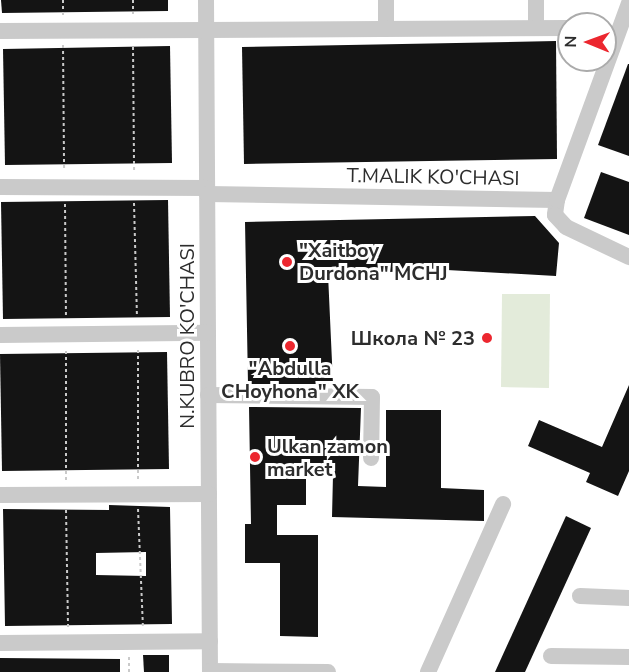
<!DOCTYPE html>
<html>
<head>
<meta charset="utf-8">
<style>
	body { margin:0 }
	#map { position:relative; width:629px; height:672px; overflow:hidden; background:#fff; font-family:"Nunito Sans",sans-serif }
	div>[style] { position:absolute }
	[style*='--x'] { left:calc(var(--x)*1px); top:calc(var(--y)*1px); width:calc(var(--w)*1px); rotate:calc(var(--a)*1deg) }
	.green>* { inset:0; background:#e3ebda }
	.building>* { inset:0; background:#141414 }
	.path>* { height:2px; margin-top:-1px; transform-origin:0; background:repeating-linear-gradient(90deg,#cacaca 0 3px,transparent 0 6px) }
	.minor>* { height:16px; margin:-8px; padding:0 8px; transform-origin:8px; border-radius:8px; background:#cacaca }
	.dots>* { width:16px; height:16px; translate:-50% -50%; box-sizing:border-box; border:3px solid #fff; border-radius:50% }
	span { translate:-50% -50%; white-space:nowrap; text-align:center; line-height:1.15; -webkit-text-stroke:6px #fff; paint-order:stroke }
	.street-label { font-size:20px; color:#2d2d2d }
	.poi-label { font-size:20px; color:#2d2d2d; font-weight:700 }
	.left { translate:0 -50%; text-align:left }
	.right { translate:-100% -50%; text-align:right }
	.north { position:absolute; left:557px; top:12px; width:60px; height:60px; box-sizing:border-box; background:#fff; border:2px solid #ababab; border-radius:50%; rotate:271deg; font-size:16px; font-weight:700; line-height:24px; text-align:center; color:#2d2d2d }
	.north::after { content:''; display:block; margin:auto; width:21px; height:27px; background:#ec272f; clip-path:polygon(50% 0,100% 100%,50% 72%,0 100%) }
</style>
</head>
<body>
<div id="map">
	<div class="green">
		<div style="clip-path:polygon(502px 294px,550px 294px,549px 388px,501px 387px)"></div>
	</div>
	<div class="building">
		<div style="clip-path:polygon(1px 0,168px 0,168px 11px,2px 13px)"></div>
		<div style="clip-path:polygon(556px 41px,557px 159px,244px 164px,242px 47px)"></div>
		<div style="clip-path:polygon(170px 46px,172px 163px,5px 165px,3px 49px)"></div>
		<div style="clip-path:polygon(628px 64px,629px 64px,629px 156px,598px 145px)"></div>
		<div style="clip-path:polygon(601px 172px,629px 182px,629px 235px,584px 218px)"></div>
		<div style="clip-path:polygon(168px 200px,170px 317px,3px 319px,1px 202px)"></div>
		<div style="clip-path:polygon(535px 216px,559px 243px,556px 276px,447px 270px,328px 274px,333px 384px,248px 384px,245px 222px)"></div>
		<div style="clip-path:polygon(167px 352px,169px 469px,2px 471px,0 354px)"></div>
		<div style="clip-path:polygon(629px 385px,629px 471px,618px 496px,586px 482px,590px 473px,528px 446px,539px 420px,602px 447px)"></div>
		<div style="clip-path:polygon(249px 407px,361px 408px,358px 486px,386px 487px,386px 410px,441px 410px,441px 488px,484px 490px,484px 521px,332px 517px,333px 475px,306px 474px,306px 505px,277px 505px,277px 535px,318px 535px,318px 637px,280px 636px,280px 563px,245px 563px,245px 524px,251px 524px)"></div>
		<div style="clip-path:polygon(evenodd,109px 505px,170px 507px,172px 624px,5px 626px,3px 509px,109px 510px,109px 505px,146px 552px,146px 576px,96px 575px,96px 553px,146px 552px)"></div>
		<div style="clip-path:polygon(566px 516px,591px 528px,525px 672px,495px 672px)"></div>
		<div style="clip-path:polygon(143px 655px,169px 655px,169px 672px,144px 672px)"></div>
		<div style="clip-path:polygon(0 658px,120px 659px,120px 672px,0 672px)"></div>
	</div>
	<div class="path">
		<div style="--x:63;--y:0;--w:15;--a:90"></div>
		<div style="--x:133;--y:0;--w:14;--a:90"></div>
		<div style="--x:63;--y:45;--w:126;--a:89.5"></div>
		<div style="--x:133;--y:47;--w:126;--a:89.5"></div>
		<div style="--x:134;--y:203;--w:114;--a:88.5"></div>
		<div style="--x:65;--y:204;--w:114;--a:89.5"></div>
		<div style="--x:66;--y:351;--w:129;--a:90"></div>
		<div style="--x:138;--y:479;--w:129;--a:-90"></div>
		<div style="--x:138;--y:509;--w:117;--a:87.6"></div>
		<div style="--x:66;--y:510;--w:117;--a:89"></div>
		<div style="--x:129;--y:657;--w:15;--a:90"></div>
	</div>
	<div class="minor">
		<div style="--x:206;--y:0;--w:672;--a:89.66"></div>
		<div style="--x:386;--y:0;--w:28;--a:90"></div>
		<div style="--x:536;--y:28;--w:28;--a:-90"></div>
		<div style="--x:0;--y:31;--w:569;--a:-0.3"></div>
		<div style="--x:0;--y:187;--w:207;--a:0.3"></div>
		<div style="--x:207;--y:194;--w:350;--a:1"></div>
		<div style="--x:557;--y:200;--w:15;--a:98"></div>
		<div style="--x:555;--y:215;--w:16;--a:47"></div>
		<div style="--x:566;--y:227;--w:70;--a:25.5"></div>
		<div style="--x:557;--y:200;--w:210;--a:-69.9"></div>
		<div style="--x:0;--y:335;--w:208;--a:-0.6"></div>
		<div style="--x:208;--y:395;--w:164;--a:0.7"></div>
		<div style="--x:372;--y:397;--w:61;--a:90.9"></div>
		<div style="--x:0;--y:495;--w:209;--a:-0.3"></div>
		<div style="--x:580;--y:596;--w:49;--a:2.3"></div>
		<div style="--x:0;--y:643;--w:210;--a:-0.5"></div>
		<div style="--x:551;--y:656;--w:78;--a:0.7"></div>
		<div style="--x:210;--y:671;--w:118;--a:0.5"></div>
		<div style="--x:428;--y:672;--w:184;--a:-65.9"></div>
	</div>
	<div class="dots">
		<div style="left:287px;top:262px;background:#ec272f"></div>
		<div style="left:487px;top:338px;background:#ec272f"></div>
		<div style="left:290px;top:346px;background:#ec272f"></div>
		<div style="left:255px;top:457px;background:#ec272f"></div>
	</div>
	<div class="street-label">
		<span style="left:433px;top:177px;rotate:1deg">T.MALIK KO'CHASI</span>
		<span style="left:187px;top:336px;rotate:-90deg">N.KUBRO KO'CHASI</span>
	</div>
	<div class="poi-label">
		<span class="left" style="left:299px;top:262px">"Xaitboy<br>Durdona" MCHJ</span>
		<span class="right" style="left:475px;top:338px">Школа № 23</span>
		<span style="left:290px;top:380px">"Abdulla<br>CHoyhona" XK</span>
		<span class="left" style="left:267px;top:458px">Ulkan zamon<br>market</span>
	</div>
	<div class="north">N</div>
</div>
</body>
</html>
